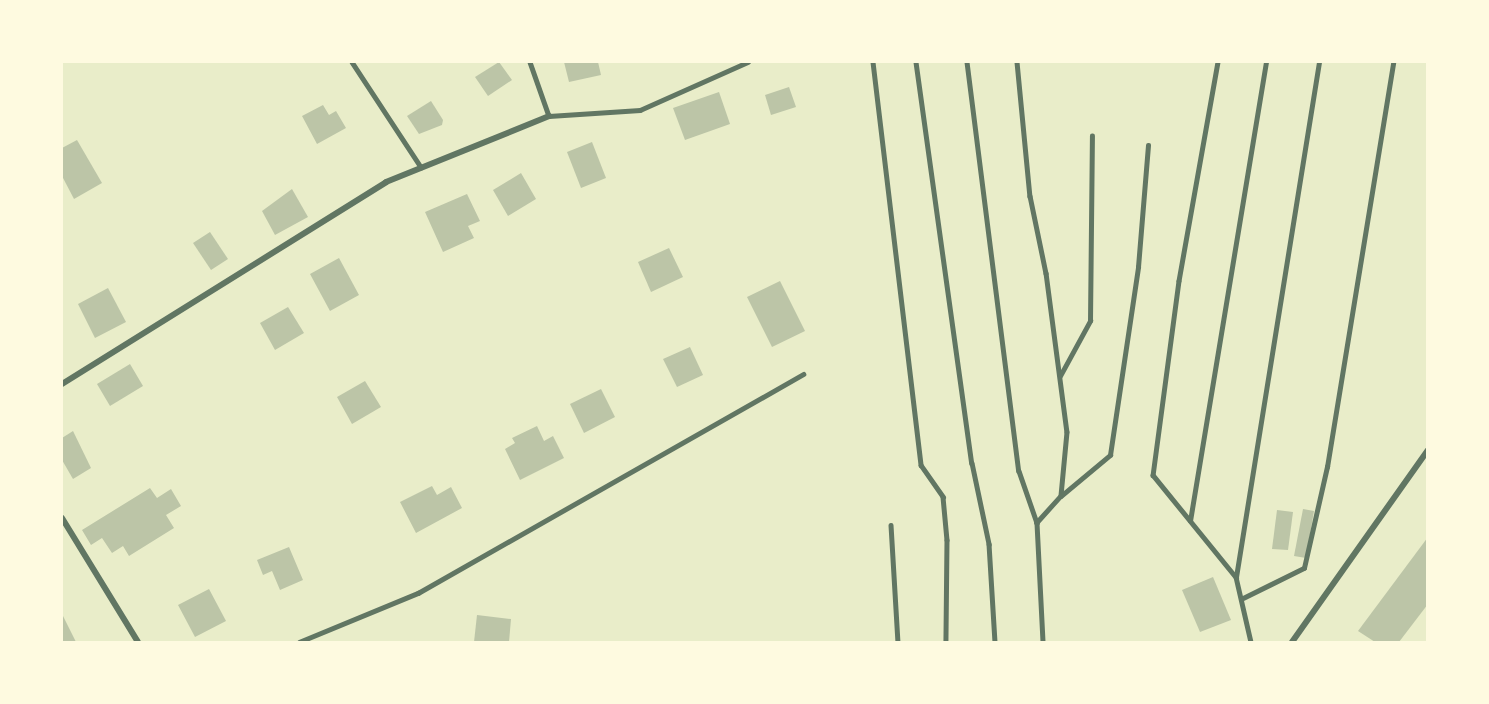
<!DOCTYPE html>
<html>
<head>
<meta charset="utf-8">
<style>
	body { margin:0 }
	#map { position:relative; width:1489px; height:704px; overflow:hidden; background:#e9edc9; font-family:Mulish,sans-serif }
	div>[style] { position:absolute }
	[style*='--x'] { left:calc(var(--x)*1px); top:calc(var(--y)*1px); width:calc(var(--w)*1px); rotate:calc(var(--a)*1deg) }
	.building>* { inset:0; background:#bcc5a7 }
	.service>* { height:4.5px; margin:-2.25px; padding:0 2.25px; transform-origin:2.25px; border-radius:2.25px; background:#617663 }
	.minor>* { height:6px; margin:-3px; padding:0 3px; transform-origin:3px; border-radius:3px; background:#617663 }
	span { translate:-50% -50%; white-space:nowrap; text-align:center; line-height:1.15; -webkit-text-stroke:4.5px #fefae0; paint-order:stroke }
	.frame { position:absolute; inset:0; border:63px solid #fefae0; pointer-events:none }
</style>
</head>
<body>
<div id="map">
	<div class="building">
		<div style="clip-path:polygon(499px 62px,512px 80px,488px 96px,475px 77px)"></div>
		<div style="clip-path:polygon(564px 62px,598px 62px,601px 75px,569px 82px)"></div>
		<div style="clip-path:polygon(789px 87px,796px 107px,771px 115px,765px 95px)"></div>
		<div style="clip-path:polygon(719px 92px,730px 124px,685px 140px,673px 108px)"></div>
		<div style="clip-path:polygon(431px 101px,443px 120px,442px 125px,419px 134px,407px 116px)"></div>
		<div style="clip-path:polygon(323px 105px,329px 115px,336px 111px,346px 128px,317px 144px,302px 116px)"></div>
		<div style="clip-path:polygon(77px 140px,102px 183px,74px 199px,62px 176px,62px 148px)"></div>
		<div style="clip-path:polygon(592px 142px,606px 178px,581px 188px,567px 152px)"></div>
		<div style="clip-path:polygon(521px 173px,536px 199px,508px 216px,493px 190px)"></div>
		<div style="clip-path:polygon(292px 189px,308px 217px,275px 235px,262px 211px)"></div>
		<div style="clip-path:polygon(467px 194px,480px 221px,468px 226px,474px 238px,443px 252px,425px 212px)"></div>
		<div style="clip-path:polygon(210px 232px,228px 259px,211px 270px,193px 243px)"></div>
		<div style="clip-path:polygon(669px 248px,683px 277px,651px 292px,638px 262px)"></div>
		<div style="clip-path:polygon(339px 258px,359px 295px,330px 311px,310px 274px)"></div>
		<div style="clip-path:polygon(780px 281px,805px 331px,772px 347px,747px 297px)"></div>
		<div style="clip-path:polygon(108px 288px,126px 322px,95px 338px,78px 304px)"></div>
		<div style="clip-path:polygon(288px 307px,304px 333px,275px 350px,260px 323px)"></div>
		<div style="clip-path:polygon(690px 347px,703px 375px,677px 387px,663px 359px)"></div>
		<div style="clip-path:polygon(130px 364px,143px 386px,110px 406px,97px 384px)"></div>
		<div style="clip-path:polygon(365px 381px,381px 407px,352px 424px,337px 397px)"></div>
		<div style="clip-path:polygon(601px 389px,615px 417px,584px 433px,570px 404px)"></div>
		<div style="clip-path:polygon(537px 426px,544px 441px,553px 436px,564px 458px,520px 480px,505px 449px,515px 443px,512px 438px)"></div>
		<div style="clip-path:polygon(73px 431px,91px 468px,73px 479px,62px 460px,62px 438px)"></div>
		<div style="clip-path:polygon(432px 486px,437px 495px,451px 487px,462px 508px,416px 533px,400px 502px)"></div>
		<div style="clip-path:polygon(150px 488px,157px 498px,171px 489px,181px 506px,166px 515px,174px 528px,129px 556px,123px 546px,112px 553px,102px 538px,91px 545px,82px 530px)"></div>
		<div style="clip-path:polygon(1303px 509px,1314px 511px,1306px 558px,1294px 556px)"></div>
		<div style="clip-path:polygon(1277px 510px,1293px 512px,1288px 550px,1272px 549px)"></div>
		<div style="clip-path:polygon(1428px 537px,1428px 604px,1399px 642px,1375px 642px,1358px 631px)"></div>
		<div style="clip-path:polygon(289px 547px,303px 580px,280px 590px,272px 571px,263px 575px,257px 560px)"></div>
		<div style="clip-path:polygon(1213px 577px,1231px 620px,1200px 632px,1182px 590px)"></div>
		<div style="clip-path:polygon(209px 589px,226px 621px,195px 637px,178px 605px)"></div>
		<div style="clip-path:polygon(62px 614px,76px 642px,62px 642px)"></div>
		<div style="clip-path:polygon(477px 615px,511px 619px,509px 642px,474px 642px)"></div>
	</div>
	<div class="service">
		<div style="--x:352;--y:62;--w:126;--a:56.7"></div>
		<div style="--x:530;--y:62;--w:57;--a:70.6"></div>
		<div style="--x:549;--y:116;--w:91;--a:-3.8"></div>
		<div style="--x:640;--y:110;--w:118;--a:-24"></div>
		<div style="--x:873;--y:62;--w:406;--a:83.2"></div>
		<div style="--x:921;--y:465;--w:39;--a:55"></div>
		<div style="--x:943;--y:497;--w:43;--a:84.7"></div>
		<div style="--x:947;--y:540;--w:102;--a:90.6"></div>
		<div style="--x:916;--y:62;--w:405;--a:82.1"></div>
		<div style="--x:972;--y:463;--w:83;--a:78.1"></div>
		<div style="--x:989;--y:544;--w:98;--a:86.5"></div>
		<div style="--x:967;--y:62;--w:412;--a:82.8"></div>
		<div style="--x:1019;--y:471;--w:55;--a:70.9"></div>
		<div style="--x:1037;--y:523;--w:119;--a:87.1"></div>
		<div style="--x:1017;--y:62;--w:135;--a:84.5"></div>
		<div style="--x:1030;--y:196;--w:79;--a:78.3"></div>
		<div style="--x:1046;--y:273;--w:160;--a:82.5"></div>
		<div style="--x:1067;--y:432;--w:64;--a:95.4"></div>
		<div style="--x:1061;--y:496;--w:36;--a:132"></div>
		<div style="--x:1218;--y:62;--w:222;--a:100.1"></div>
		<div style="--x:1179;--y:281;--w:196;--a:97.6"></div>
		<div style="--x:1153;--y:475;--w:132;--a:50.9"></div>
		<div style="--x:1236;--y:577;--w:67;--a:77"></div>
		<div style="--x:1060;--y:376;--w:63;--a:-61.4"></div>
		<div style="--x:1090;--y:321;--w:185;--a:-89.4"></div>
		<div style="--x:1061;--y:496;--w:64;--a:-39.9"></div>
		<div style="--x:1110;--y:455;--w:190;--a:-81.5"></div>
		<div style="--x:1138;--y:267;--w:122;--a:-85.3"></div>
		<div style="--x:1190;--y:521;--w:465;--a:-80.6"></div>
		<div style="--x:891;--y:525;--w:117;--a:86.6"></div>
		<div style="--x:1236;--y:577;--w:522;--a:-80.84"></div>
		<div style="--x:1241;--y:599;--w:70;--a:-26.2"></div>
		<div style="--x:1304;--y:568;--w:104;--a:-77.2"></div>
		<div style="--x:1327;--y:467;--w:410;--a:-80.7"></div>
		<div style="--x:299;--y:642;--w:129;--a:-22.4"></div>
		<div style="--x:418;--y:593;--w:443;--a:-29.6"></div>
	</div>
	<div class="minor">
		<div style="--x:62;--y:384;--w:382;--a:-31.9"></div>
		<div style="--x:386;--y:182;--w:176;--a:-22"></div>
		<div style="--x:62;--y:518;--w:145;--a:58.5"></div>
		<div style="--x:1292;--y:642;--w:235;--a:-54.7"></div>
	</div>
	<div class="frame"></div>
</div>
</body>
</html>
